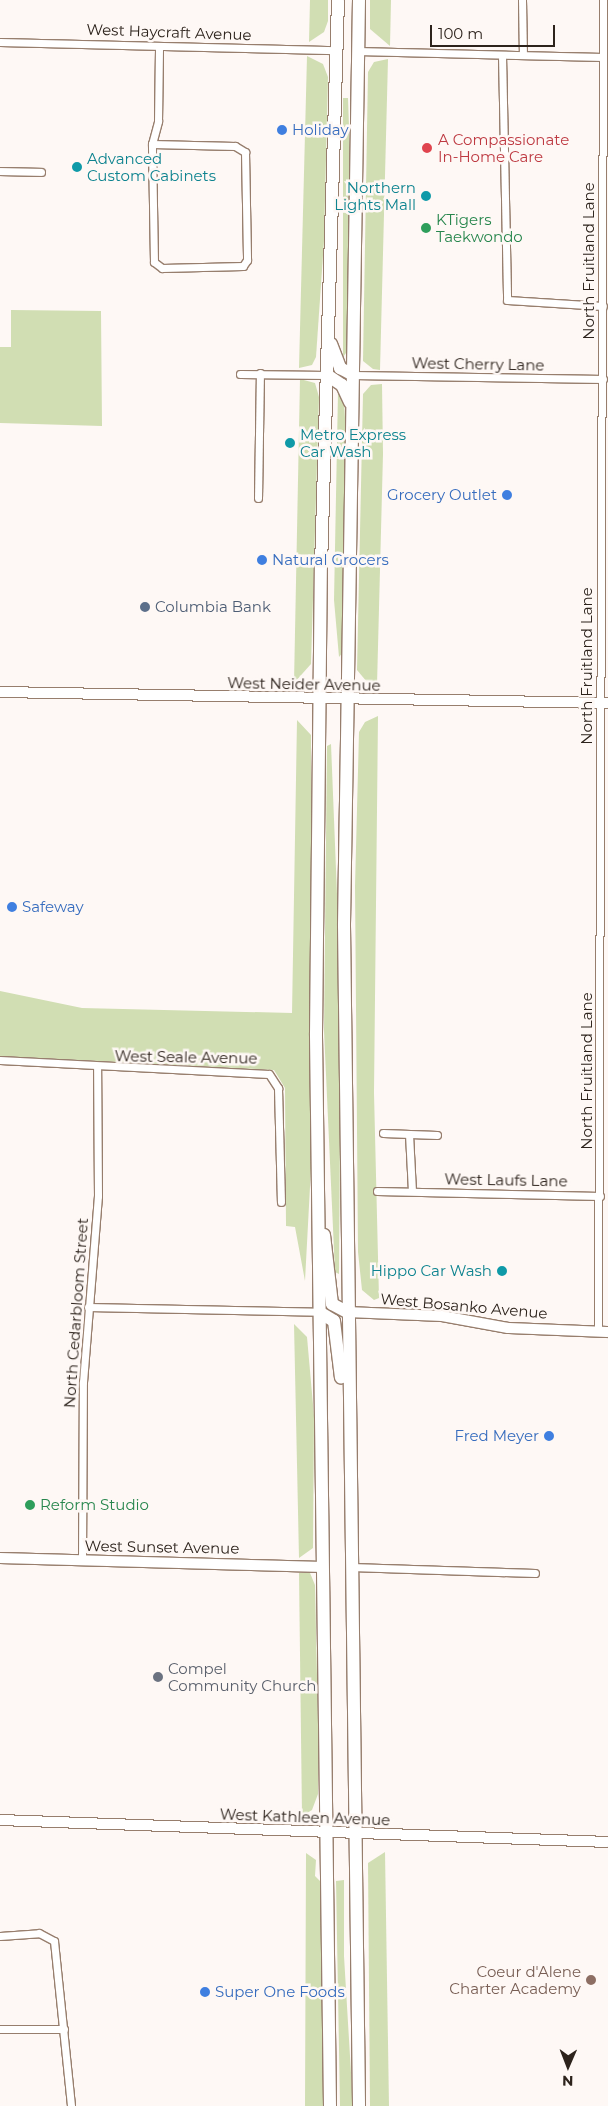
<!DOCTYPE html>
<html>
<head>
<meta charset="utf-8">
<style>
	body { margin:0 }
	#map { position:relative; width:608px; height:2106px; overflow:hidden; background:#fef8f5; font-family:Montserrat,sans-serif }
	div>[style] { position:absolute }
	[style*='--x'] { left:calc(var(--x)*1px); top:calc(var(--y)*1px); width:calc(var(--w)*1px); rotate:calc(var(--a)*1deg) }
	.green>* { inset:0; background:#d1deb3 }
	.roads { filter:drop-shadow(1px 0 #977e6d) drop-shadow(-1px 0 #977e6d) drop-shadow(0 1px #977e6d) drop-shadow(0 -1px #977e6d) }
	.street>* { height:7px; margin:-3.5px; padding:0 3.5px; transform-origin:3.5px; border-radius:3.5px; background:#fff }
	.secondary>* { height:10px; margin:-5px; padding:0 5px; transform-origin:5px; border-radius:5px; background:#fff }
	.highway>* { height:12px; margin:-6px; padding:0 6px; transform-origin:6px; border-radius:6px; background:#fff }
	.dots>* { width:14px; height:14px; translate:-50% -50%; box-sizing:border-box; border:2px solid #fef8f5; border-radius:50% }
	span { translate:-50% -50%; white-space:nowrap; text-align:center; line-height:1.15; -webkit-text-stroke:5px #fef8f5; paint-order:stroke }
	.street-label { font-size:15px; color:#2d231c }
	.shop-label { font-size:15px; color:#366cbe }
	.left { translate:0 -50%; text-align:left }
	.right { translate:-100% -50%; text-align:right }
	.health-label { font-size:15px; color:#be3a42 }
	.culture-label { font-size:15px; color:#0d838f }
	.leisure-label { font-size:15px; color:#27864d }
	.service-label { font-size:15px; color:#4e5e75 }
	.worship-label { font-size:15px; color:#5b616d }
	.education-label { font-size:15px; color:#785e54 }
	.north { position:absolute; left:543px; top:2041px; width:50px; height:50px; -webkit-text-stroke:4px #fef8f5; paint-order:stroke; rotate:181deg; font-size:14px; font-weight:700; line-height:20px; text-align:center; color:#2d231c }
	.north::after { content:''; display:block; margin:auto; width:18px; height:22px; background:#2d231c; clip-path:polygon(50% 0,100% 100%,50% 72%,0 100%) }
	.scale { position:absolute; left:430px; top:25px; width:125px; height:22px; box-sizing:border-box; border:2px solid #2d231c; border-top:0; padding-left:6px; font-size:15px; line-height:18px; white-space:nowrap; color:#2d231c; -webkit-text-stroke:4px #fef8f5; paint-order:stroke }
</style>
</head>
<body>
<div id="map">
	<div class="green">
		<div style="clip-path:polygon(310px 0,328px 0,328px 21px,324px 32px,309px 42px)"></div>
		<div style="clip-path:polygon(370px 0,391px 0,390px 46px,370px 29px)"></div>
		<div style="clip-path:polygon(307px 56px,323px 64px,328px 77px,324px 241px,316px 357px,312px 365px,299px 368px)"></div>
		<div style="clip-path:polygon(388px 59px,380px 370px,373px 369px,363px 361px,368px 72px,374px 62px)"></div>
		<div style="clip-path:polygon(343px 98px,348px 98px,351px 183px,349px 349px,343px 357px)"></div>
		<div style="clip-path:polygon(11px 310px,101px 311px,102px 426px,0 423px,0 347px,11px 347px)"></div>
		<div style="clip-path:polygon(300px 379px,315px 383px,319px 397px,311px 664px,294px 683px)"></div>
		<div style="clip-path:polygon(382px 384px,383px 454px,377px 685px,367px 682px,357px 670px,363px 394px,371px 385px)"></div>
		<div style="clip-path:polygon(338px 392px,344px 403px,347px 447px,343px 652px,339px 657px,334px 600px)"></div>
		<div style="clip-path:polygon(378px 716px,374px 1093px,379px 1298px,374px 1300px,362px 1290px,358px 1252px,355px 886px,359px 732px,365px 722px)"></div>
		<div style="clip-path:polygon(297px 720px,311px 735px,311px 1168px,305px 1281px,295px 1227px,286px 1226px,285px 1088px,274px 1070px,0 1056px,0 991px,82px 1008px,292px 1013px)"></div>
		<div style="clip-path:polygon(331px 744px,341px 995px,339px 1274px,335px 1272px,324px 1031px,327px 746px)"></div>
		<div style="clip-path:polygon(294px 1324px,307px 1337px,314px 1416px,313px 1548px,299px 1558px)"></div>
		<div style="clip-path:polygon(299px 1573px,310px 1573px,315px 1585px,318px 1722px,318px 1794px,312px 1810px,302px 1816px)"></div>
		<div style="clip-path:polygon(385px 1852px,389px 2106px,370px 2106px,368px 1863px)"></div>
		<div style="clip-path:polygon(306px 1853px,316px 1860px,315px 1876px,321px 1882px,324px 2106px,305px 2106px)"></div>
		<div style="clip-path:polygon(344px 1880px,344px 1956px,353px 2106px,340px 2106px,336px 1881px)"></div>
	</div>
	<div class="roads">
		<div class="street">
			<div style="--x:522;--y:0;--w:55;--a:89"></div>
			<div style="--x:0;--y:42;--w:337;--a:1.4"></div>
			<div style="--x:357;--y:51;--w:246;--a:1.4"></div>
			<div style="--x:502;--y:55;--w:245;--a:88.8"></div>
			<div style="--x:507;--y:300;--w:96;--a:3.6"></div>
			<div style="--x:152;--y:144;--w:83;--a:1.4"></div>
			<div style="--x:235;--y:146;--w:12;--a:31"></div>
			<div style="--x:245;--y:152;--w:108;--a:88.9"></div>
			<div style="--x:247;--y:260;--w:7;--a:124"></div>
			<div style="--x:243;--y:266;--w:81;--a:178.6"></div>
			<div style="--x:162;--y:268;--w:10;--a:-143"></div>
			<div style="--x:154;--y:262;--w:118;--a:-91"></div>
			<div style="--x:152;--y:144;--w:24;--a:-75"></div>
			<div style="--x:158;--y:121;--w:75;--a:-89.2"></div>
			<div style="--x:0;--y:171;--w:41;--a:1.4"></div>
			<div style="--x:240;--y:374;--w:87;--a:0.7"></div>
			<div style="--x:353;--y:375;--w:250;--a:0.9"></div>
			<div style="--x:258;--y:498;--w:125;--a:-89.1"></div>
			<div style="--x:0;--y:1060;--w:269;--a:3"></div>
			<div style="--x:269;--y:1074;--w:17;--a:57"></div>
			<div style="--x:278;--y:1088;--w:114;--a:88.5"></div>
			<div style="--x:383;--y:1133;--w:54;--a:2.1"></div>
			<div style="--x:409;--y:1134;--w:57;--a:87"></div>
			<div style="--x:377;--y:1191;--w:223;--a:1.3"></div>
			<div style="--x:88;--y:1307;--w:231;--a:1.2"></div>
			<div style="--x:598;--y:1332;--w:1332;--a:-89.78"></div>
			<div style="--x:82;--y:1560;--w:178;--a:-89.7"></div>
			<div style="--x:83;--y:1382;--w:187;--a:-85.4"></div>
			<div style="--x:98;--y:1196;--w:128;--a:-90.4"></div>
			<div style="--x:351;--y:1567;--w:184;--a:1.9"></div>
			<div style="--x:0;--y:1936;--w:39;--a:-4"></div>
			<div style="--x:39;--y:1933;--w:17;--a:28"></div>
			<div style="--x:54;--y:1941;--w:166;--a:84.1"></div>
			<div style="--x:0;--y:2029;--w:64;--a:0"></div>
		</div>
		<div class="secondary">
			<div style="--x:0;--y:692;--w:608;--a:1.04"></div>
			<div style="--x:347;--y:1312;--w:95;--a:2.4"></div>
			<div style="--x:442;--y:1316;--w:67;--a:10.3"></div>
			<div style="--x:508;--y:1328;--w:100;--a:2.3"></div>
			<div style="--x:0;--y:1558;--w:323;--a:1.6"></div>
			<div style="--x:0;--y:1820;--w:608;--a:2.07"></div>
		</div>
		<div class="highway">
			<div style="--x:359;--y:0;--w:926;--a:90.93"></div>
			<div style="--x:344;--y:926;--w:1180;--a:89.27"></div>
			<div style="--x:331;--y:344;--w:26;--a:69"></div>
			<div style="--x:340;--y:368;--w:15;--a:28"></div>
			<div style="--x:327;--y:375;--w:18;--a:34"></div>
			<div style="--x:342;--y:385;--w:19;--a:65"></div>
			<div style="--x:324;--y:1235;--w:69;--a:83.4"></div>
			<div style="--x:332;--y:1304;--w:17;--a:28"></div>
			<div style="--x:319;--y:1312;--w:17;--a:31"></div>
			<div style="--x:334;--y:1321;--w:57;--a:83"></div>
			<div style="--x:330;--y:2106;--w:1073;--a:-90.75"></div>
			<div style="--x:316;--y:1033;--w:467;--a:-89.4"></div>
			<div style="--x:321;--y:566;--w:566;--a:-88.28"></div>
		</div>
	</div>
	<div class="dots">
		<div style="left:282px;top:130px;background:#3f7fe0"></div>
		<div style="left:427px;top:148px;background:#e0444e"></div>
		<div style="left:77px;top:167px;background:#0f9aa8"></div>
		<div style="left:426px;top:196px;background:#0f9aa8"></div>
		<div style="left:426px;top:228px;background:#2e9e5b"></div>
		<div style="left:290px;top:443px;background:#0f9aa8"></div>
		<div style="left:507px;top:495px;background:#3f7fe0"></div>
		<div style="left:262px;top:560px;background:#3f7fe0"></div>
		<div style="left:145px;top:607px;background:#5c6f8a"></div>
		<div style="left:12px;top:907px;background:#3f7fe0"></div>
		<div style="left:502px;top:1271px;background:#0f9aa8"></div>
		<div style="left:549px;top:1436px;background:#3f7fe0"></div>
		<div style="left:30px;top:1505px;background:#2e9e5b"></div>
		<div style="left:158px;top:1677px;background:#6b7280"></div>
		<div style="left:591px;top:1980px;background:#8d6e63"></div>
		<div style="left:205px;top:1992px;background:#3f7fe0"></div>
	</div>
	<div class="street-label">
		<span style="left:169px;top:32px;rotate:2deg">West Haycraft Avenue</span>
		<span style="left:589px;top:261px;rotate:-90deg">North Fruitland Lane</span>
		<span style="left:478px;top:364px;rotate:1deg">West Cherry Lane</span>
		<span style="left:587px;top:666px;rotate:-90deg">North Fruitland Lane</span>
		<span style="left:304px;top:684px;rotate:1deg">West Neider Avenue</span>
		<span style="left:186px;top:1057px;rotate:1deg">West Seale Avenue</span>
		<span style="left:587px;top:1071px;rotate:-90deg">North Fruitland Lane</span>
		<span style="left:506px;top:1180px;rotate:1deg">West Laufs Lane</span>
		<span style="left:464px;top:1306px;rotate:5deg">West Bosanko Avenue</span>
		<span style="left:76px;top:1313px;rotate:-86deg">North Cedarbloom Street</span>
		<span style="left:162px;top:1547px;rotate:1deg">West Sunset Avenue</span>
		<span style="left:305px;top:1817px;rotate:2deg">West Kathleen Avenue</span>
	</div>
	<div class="shop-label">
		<span class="left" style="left:292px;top:130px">Holiday</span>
		<span class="right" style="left:497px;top:495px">Grocery Outlet</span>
		<span class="left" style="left:272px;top:560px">Natural Grocers</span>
		<span class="left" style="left:22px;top:907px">Safeway</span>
		<span class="right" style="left:539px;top:1436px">Fred Meyer</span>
		<span class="left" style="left:215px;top:1992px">Super One Foods</span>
	</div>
	<div class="health-label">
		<span class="left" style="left:438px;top:148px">A Compassionate<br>In-Home Care</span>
	</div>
	<div class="culture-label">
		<span class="left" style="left:87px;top:167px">Advanced<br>Custom Cabinets</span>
		<span class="right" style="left:416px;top:196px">Northern<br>Lights Mall</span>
		<span class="left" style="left:300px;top:443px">Metro Express<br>Car Wash</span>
		<span class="right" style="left:492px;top:1271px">Hippo Car Wash</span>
	</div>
	<div class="leisure-label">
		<span class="left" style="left:436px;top:228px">KTigers<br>Taekwondo</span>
		<span class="left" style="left:40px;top:1505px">Reform Studio</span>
	</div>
	<div class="service-label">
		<span class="left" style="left:155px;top:607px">Columbia Bank</span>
	</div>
	<div class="worship-label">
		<span class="left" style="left:168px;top:1677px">Compel<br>Community Church</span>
	</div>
	<div class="education-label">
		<span class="right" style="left:581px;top:1980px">Coeur d'Alene<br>Charter Academy</span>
	</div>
	<div class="north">N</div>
	<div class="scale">100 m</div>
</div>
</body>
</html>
